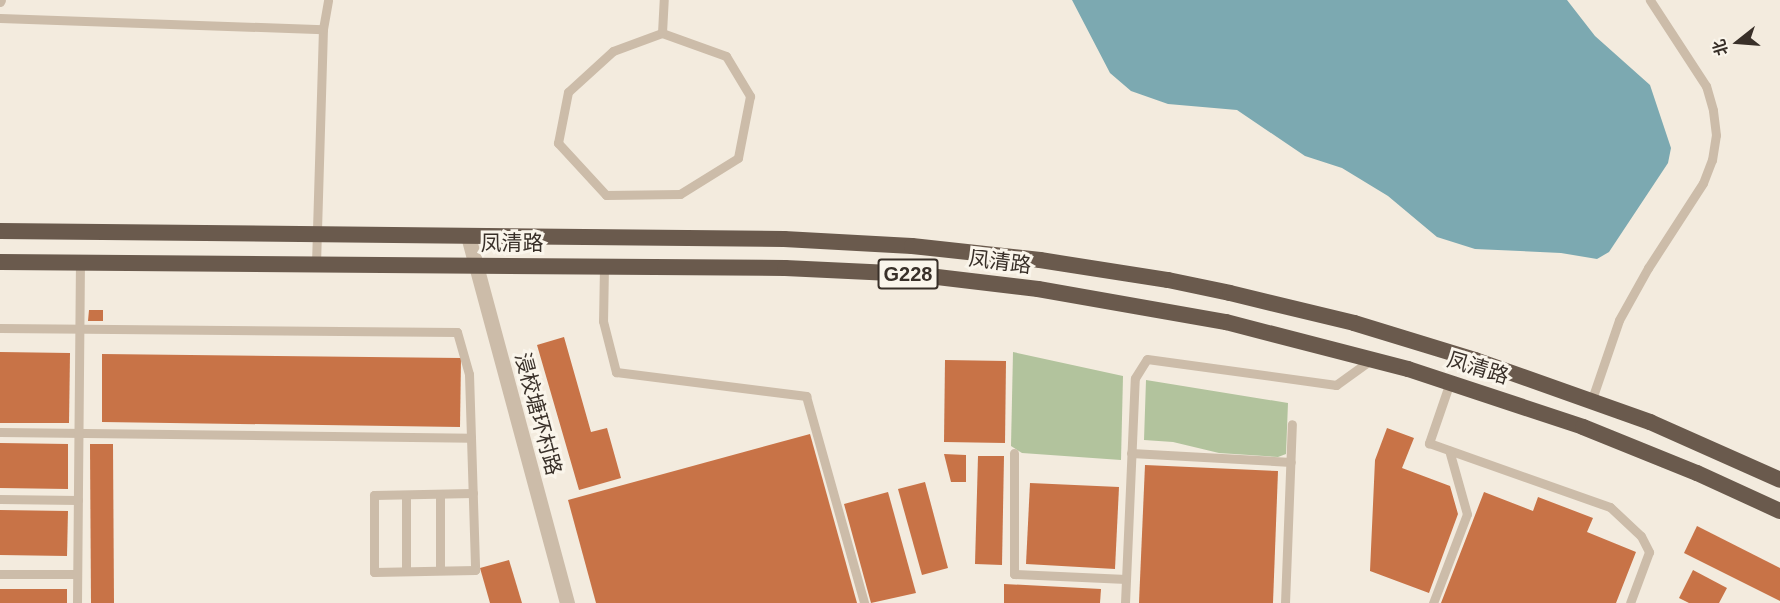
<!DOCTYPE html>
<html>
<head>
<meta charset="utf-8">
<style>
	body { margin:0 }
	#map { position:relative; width:1780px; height:603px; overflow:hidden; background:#f3ebde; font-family:Helvetica,"Noto Sans SC",sans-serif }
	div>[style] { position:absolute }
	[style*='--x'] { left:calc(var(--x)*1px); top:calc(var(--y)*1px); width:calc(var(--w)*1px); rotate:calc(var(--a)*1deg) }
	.green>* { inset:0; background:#b2c39d }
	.water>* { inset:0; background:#7ca9b1 }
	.building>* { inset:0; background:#c87347 }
	.service>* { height:9px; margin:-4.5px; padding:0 4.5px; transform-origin:4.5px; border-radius:4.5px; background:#ccbca9 }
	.tertiary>* { height:15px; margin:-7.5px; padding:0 7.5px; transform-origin:7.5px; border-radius:7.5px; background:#ccbca9 }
	.trunk>* { height:16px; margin:-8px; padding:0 8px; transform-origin:8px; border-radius:8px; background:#6a5a4d }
	span { translate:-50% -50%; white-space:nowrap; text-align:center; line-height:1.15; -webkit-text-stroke:6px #faf5eb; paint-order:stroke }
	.shield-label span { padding:2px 4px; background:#faf5eb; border:2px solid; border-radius:4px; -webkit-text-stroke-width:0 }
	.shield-label { font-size:20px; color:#393029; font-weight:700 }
	.street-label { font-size:21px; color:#393029 }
	.north { position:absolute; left:1708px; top:12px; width:60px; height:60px; -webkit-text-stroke:4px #faf5eb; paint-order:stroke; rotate:253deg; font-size:16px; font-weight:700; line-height:24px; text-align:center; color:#393029 }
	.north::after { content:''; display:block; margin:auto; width:21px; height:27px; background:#393029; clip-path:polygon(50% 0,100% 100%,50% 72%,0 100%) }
</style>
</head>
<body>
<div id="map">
	<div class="green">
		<div style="clip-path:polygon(1013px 352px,1123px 376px,1121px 460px,1022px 453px,1011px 446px)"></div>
		<div style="clip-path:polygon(1146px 380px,1288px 403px,1286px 454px,1278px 457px,1219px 453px,1173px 442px,1144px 440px)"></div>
	</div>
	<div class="water">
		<div style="clip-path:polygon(1072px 0,1567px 0,1595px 36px,1650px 85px,1671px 148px,1668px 163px,1609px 252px,1597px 259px,1561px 253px,1475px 249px,1437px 237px,1388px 196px,1342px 168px,1305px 156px,1237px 110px,1168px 104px,1131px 91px,1110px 73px)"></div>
	</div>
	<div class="building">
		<div style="clip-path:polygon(89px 310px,103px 310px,103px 321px,88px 321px)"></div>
		<div style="clip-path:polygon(564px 337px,591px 432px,607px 428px,621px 478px,579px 490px,537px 345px)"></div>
		<div style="clip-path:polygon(0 352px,70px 353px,69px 423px,0 423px)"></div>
		<div style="clip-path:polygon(102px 354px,461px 358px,460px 427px,102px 422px)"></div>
		<div style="clip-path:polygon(945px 360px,1006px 361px,1005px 443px,944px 442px)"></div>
		<div style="clip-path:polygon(1387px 428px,1414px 438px,1402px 468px,1450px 486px,1458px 514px,1429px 593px,1370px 571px,1375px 460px)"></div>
		<div style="clip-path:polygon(810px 434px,857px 603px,596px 603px,568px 500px)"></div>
		<div style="clip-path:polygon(0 443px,68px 444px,68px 489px,0 488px)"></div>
		<div style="clip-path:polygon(90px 444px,113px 444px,114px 603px,91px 603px)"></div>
		<div style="clip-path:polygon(944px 454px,966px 455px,966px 482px,951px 482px)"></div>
		<div style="clip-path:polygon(978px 456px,1004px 456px,1002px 565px,975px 564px)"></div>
		<div style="clip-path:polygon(1145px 465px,1278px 471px,1273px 603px,1139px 603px)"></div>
		<div style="clip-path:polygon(925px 482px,948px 568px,922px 575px,898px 489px)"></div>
		<div style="clip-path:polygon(1030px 483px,1119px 487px,1115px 569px,1026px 564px)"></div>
		<div style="clip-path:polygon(888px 492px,916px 593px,871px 603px,844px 504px)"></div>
		<div style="clip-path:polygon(1484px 492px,1533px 511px,1538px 497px,1593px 518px,1587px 532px,1636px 552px,1616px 603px,1441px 603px)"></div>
		<div style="clip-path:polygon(0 510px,68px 511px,67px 556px,0 555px)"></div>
		<div style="clip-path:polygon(1697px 526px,1780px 568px,1780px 601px,1684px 553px)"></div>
		<div style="clip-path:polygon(509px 560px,522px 603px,490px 603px,480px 568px)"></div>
		<div style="clip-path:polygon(1693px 570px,1727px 588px,1719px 603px,1689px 603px,1679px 598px)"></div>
		<div style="clip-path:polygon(1004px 584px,1101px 589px,1100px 603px,1004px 603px)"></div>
		<div style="clip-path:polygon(0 589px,67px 589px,67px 603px,0 603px)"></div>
	</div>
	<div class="service">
		<div style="--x:0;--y:2;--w:2;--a:-63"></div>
		<div style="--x:0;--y:18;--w:323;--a:2"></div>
		<div style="--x:662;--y:33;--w:68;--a:19.8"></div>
		<div style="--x:726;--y:56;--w:47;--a:59"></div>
		<div style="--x:750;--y:96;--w:63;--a:101"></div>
		<div style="--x:738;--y:158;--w:68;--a:148.2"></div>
		<div style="--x:680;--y:194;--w:74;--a:179.2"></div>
		<div style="--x:606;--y:195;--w:71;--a:-132.7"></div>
		<div style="--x:558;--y:143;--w:52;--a:-78.9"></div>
		<div style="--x:568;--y:92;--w:61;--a:-42.3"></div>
		<div style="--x:613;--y:51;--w:52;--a:-20.2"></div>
		<div style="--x:662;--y:33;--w:33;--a:-87"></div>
		<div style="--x:316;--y:264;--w:235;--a:-88.3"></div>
		<div style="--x:323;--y:29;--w:29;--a:-80"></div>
		<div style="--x:604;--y:266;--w:55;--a:91"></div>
		<div style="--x:603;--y:321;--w:53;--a:75.7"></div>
		<div style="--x:616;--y:372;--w:192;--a:7.2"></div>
		<div style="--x:806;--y:396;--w:215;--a:74.3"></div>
		<div style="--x:0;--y:328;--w:457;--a:0.5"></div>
		<div style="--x:457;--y:332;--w:44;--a:74.1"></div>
		<div style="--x:469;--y:374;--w:196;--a:88.2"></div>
		<div style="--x:475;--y:570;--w:101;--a:178.9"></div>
		<div style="--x:374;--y:572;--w:77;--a:-90"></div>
		<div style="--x:374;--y:495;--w:99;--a:-1.2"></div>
		<div style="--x:1450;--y:382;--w:65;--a:109"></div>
		<div style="--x:1429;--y:443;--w:192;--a:19.5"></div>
		<div style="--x:1610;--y:507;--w:42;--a:43.1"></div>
		<div style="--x:1641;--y:536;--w:18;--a:63"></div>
		<div style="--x:1649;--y:552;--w:54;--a:110.4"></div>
		<div style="--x:1592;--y:399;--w:83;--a:-71.1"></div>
		<div style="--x:1619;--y:320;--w:60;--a:-60.9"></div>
		<div style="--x:1648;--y:268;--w:101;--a:-57.1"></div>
		<div style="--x:1703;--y:183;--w:25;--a:-69"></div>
		<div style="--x:1712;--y:160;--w:25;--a:-81"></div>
		<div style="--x:1716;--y:135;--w:25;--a:-97"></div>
		<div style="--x:1713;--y:110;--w:25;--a:-106"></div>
		<div style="--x:1706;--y:86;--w:103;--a:-123.1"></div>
		<div style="--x:0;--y:432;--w:471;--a:0.7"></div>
		<div style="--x:1014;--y:453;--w:121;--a:90"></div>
		<div style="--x:1014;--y:574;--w:112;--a:2.6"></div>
		<div style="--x:1131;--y:453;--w:160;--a:3.2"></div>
		<div style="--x:440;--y:494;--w:76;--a:90"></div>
		<div style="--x:406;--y:495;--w:76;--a:90"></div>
		<div style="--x:0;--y:499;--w:78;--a:0.7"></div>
		<div style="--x:0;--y:574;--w:77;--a:0"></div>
		<div style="--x:77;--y:603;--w:341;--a:-89.5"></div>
		<div style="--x:1125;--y:603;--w:225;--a:-87.5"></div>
		<div style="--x:1135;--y:378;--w:22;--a:-58"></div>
		<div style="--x:1147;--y:359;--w:191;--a:7.8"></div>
		<div style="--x:1336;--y:385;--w:44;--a:-35.8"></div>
		<div style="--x:1285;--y:603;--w:179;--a:-87.8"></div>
		<div style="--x:1433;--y:603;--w:95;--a:-69.1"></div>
		<div style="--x:1467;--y:514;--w:66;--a:-105.7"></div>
	</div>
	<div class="tertiary">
		<div style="--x:468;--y:236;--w:380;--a:74.9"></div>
	</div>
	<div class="trunk">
		<div style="--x:0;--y:231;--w:784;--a:0.58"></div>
		<div style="--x:784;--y:239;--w:128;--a:3.1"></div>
		<div style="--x:912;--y:246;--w:129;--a:6.2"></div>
		<div style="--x:1040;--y:260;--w:130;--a:8.9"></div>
		<div style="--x:1168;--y:280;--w:63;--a:11.8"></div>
		<div style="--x:1230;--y:293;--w:128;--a:13.6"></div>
		<div style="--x:1354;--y:323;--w:127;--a:17"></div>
		<div style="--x:1475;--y:360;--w:186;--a:19.5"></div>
		<div style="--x:1650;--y:422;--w:142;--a:24"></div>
		<div style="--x:0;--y:262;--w:785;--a:0.44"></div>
		<div style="--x:785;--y:268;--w:127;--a:2.7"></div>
		<div style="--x:912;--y:274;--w:127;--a:6.8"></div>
		<div style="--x:1038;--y:289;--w:191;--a:10"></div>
		<div style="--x:1226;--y:322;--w:188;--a:14.5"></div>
		<div style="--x:1408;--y:369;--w:184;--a:18.3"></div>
		<div style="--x:1583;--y:427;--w:123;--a:22"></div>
		<div style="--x:1697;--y:473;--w:91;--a:24.6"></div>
	</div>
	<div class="shield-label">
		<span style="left:908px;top:274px">G228</span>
	</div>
	<div class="street-label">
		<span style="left:512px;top:243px">凤清路</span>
		<span style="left:1000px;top:262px;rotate:7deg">凤清路</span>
		<span style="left:1478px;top:368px;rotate:17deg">凤清路</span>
		<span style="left:538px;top:414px;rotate:75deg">浸校塘环村路</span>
	</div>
	<div class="north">北</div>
</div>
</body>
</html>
